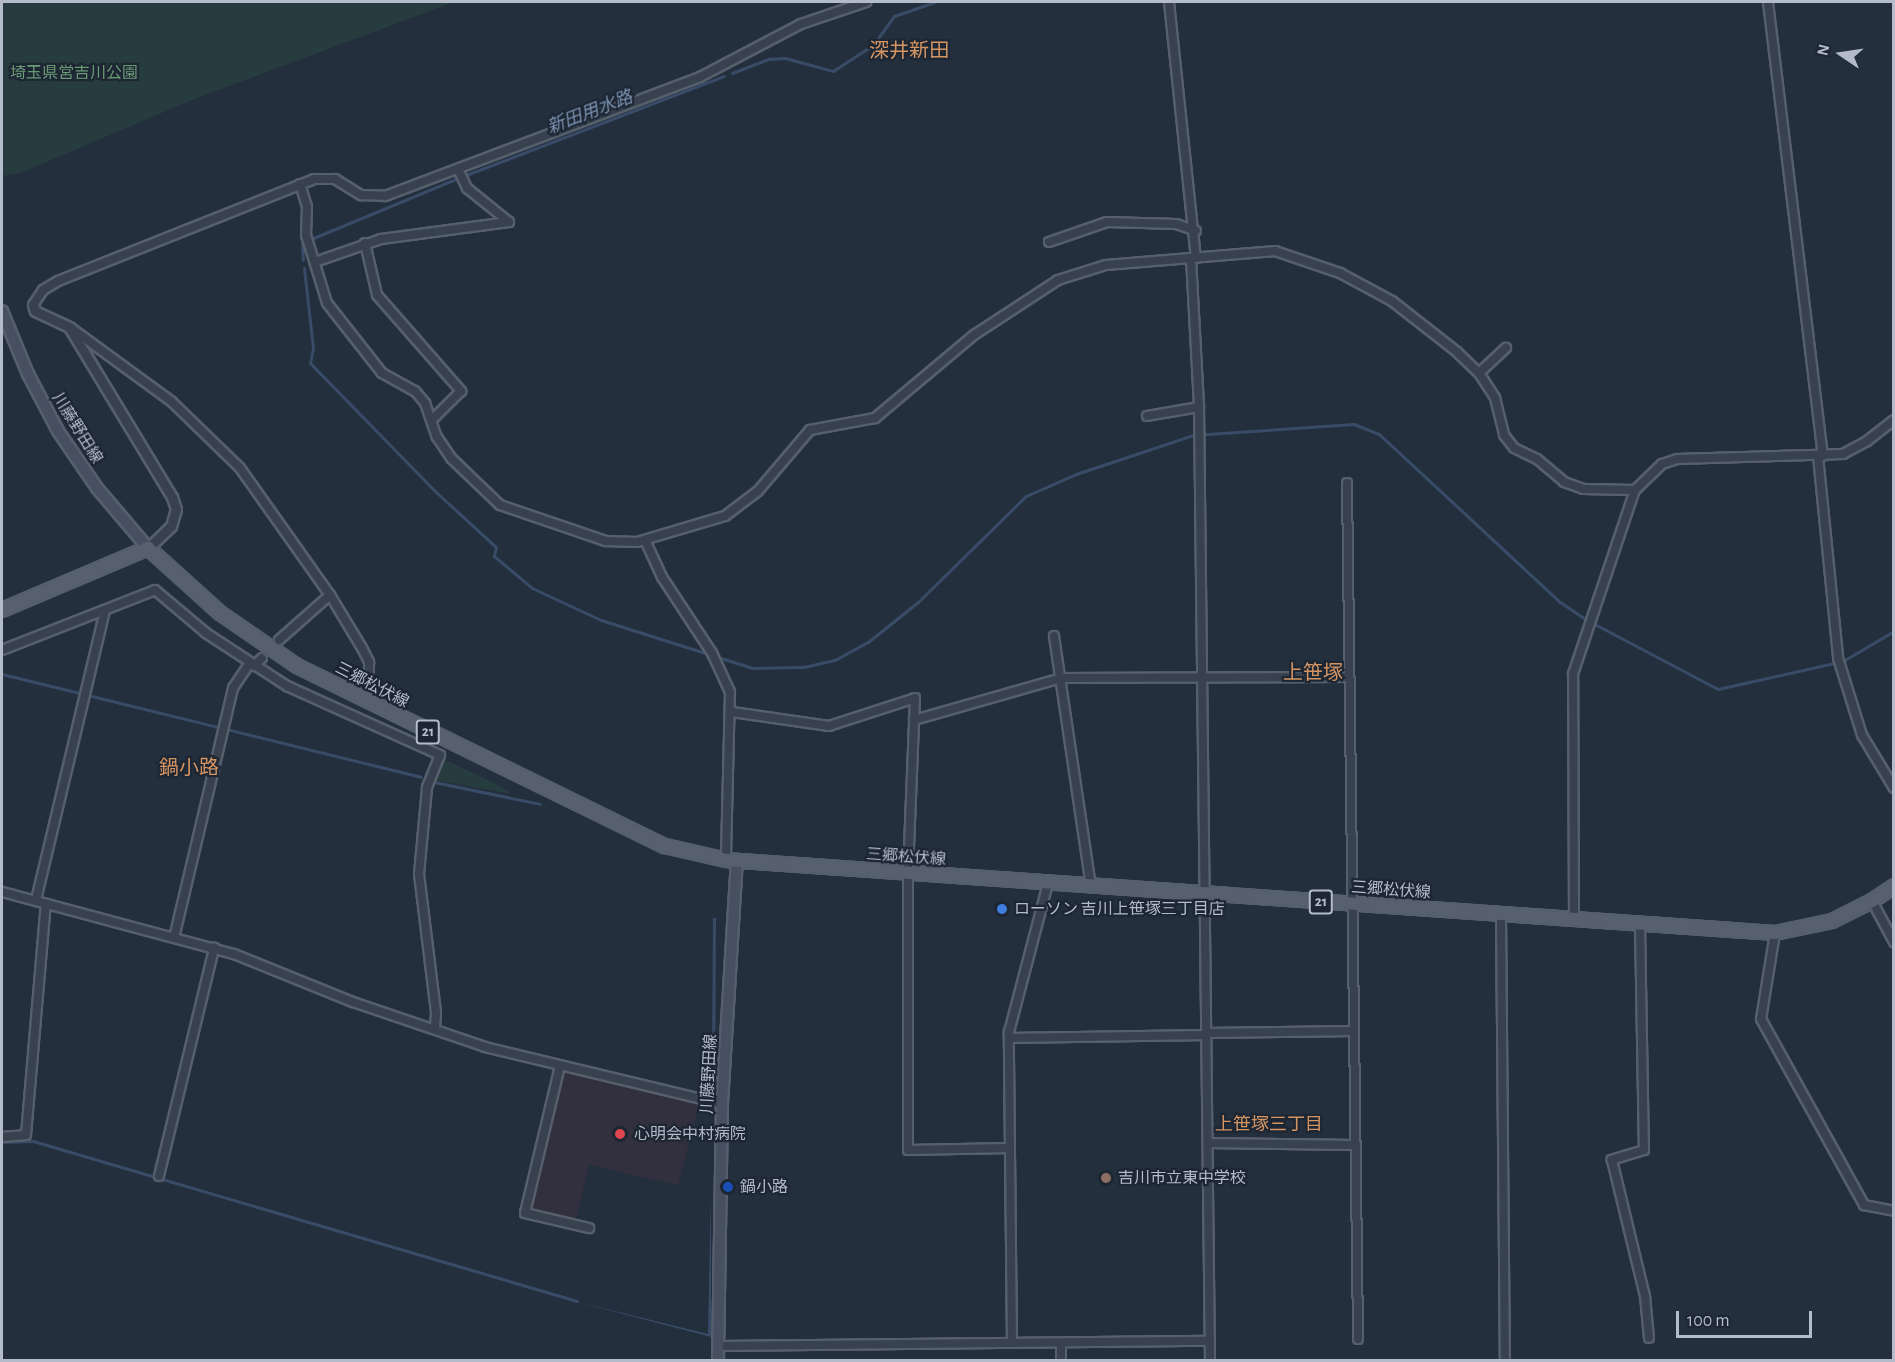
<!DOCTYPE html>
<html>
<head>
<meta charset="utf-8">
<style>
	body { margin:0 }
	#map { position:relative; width:1895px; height:1362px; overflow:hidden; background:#242f3e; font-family:"Alegreya Sans","Noto Sans JP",sans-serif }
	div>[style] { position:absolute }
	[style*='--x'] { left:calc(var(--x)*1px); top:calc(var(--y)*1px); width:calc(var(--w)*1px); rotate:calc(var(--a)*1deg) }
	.medical>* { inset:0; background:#32303f }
	.green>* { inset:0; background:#263c3f }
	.water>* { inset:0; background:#394c67 }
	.stream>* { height:3px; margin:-1.5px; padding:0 1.5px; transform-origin:1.5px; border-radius:1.5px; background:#394c67 }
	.roads { filter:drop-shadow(2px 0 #565f6c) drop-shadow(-2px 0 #565f6c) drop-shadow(0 2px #565f6c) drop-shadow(0 -2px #565f6c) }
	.minor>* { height:8px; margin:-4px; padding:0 4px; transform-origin:4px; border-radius:4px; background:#38414e }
	.tertiary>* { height:9px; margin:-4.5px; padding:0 4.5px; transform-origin:4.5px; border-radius:4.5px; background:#38414e }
	.secondary>* { height:10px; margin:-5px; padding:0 5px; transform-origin:5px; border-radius:5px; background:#465061 }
	.primary>* { height:12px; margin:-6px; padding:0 6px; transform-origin:6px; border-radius:6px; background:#56606e }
	.dots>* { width:16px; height:16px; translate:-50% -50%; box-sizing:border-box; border:3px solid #1d2633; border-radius:50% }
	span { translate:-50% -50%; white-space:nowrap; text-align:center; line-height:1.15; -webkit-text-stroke:4.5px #1d2633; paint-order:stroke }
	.shield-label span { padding:2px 4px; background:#1d2633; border:2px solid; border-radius:4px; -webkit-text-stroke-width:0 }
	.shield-label { font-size:15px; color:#b4bcc9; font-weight:700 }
	.park-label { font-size:16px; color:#6b9a76 }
	.street-label { font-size:16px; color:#b4bcc9 }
	.poi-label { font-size:16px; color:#b4bcc9 }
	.left { translate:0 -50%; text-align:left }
	.water-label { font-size:18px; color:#7c92b1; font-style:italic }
	.neighbourhood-label { font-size:18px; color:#d59563 }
	.quarter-label { font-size:20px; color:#d59563 }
	.frame { position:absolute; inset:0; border:3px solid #b4bcc9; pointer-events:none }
	.north { position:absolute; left:1811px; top:24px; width:60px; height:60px; -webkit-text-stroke:4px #1d2633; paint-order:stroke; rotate:283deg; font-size:16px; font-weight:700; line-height:24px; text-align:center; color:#b4bcc9 }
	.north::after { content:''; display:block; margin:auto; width:21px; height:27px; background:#b4bcc9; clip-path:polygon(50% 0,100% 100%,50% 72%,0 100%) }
	.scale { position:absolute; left:1676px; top:1311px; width:136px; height:27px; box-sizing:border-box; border:3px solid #b4bcc9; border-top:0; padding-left:8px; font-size:18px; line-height:21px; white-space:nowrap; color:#b4bcc9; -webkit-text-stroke:4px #1d2633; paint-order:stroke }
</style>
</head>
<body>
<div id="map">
	<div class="medical">
		<div style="clip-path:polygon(564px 1072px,699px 1103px,678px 1185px,589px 1165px,576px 1219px,531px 1208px)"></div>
	</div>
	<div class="green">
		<div style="clip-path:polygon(2px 2px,454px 2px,192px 100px,21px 173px,2px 176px)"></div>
		<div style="clip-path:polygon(448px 761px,502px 787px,511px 794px,434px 780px,441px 763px)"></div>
	</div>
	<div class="water">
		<div style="clip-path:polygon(713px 918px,716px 918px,715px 1080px,712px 1080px)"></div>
		<div style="clip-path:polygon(711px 1193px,711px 1337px,574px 1301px,708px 1334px)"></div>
	</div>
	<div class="stream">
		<div style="--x:732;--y:73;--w:40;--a:-21"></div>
		<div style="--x:769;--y:59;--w:16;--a:-4"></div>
		<div style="--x:785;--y:58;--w:50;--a:15.2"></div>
		<div style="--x:833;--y:71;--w:48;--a:-33"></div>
		<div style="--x:873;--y:45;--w:36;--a:-54"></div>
		<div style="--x:894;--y:16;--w:43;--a:-18.9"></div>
		<div style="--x:466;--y:175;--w:276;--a:-21"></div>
		<div style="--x:311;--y:239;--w:157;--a:-22.5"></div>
		<div style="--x:302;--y:243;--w:17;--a:87"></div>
		<div style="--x:304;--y:268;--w:81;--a:83.6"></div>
		<div style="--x:313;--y:348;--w:15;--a:101"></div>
		<div style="--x:310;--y:363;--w:182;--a:45.7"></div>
		<div style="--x:437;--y:493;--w:80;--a:42.5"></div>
		<div style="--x:496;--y:547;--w:9;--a:103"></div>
		<div style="--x:494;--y:556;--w:50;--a:40.1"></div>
		<div style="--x:532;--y:588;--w:76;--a:24.9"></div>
		<div style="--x:601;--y:620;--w:158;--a:17.6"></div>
		<div style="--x:752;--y:668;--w:52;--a:-1.1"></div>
		<div style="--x:804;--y:667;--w:32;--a:-13"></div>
		<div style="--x:835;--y:660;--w:38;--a:-29"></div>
		<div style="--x:868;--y:642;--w:64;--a:-38.7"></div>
		<div style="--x:918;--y:602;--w:151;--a:-44.5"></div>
		<div style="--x:1026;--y:496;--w:55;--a:-23.7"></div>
		<div style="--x:1076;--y:474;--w:123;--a:-18.4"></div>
		<div style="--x:1193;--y:435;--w:161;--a:-3.9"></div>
		<div style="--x:1354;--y:424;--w:27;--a:22"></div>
		<div style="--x:1379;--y:434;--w:247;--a:42.9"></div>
		<div style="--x:1560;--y:602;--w:30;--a:34"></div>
		<div style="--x:1585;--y:619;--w:150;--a:27.8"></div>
		<div style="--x:1718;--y:689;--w:128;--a:-12.6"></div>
		<div style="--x:1843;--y:661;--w:59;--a:-30.5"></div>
		<div style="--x:2;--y:674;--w:431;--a:13.8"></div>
		<div style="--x:434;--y:782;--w:108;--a:11.7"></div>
		<div style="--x:2;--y:1142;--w:31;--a:-2"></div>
		<div style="--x:33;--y:1141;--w:567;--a:16.39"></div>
	</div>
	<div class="roads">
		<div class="minor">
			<div style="--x:1169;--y:2;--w:257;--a:84"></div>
			<div style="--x:1768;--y:2;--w:457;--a:83.1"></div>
			<div style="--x:300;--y:184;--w:24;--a:73"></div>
			<div style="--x:307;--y:207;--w:28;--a:92"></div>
			<div style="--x:306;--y:235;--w:71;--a:72.8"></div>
			<div style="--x:327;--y:303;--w:89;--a:51.8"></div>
			<div style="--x:382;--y:373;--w:38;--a:29"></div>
			<div style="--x:415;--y:391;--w:16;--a:50"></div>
			<div style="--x:425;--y:403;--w:36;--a:71"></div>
			<div style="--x:437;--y:437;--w:25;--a:56"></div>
			<div style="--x:451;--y:458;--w:68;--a:43.8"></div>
			<div style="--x:500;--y:505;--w:112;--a:18.8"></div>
			<div style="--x:606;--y:541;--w:31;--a:2"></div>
			<div style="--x:637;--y:542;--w:92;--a:-16.5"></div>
			<div style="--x:725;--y:516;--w:41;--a:-37.1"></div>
			<div style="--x:758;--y:491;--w:80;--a:-49.6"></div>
			<div style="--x:810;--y:430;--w:66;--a:-10.5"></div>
			<div style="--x:875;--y:418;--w:129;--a:-40"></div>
			<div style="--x:974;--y:335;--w:100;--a:-33.2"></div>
			<div style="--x:1058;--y:280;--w:50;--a:-17.4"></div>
			<div style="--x:1106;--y:265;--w:170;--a:-4.7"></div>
			<div style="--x:1275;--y:251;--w:69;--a:18.7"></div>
			<div style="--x:1340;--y:273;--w:59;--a:28.3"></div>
			<div style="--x:1392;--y:301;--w:83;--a:38.1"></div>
			<div style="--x:1457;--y:352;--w:30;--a:44"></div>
			<div style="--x:1479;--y:373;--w:30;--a:57"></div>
			<div style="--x:1495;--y:398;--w:38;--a:76"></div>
			<div style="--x:1504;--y:435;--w:16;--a:52"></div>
			<div style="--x:1514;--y:448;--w:25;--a:26"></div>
			<div style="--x:1537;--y:459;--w:35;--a:40"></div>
			<div style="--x:1564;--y:482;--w:20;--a:20"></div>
			<div style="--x:1583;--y:489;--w:52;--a:1.1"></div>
			<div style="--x:1635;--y:490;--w:37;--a:-44"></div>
			<div style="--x:1662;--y:464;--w:16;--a:-18"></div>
			<div style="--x:1677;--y:459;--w:166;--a:-1.7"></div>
			<div style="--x:1843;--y:454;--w:27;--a:-28"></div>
			<div style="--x:1867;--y:441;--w:34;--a:-38"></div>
			<div style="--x:1049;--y:242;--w:61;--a:-19"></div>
			<div style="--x:1107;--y:222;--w:69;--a:1.7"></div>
			<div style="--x:1176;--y:224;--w:21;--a:19"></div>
			<div style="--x:365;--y:243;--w:53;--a:77"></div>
			<div style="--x:377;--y:295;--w:128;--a:48.8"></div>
			<div style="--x:461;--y:391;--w:40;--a:135"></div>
			<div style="--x:1191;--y:258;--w:149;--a:86.9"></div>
			<div style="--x:1199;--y:407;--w:953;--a:89.34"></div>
			<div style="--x:315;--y:262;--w:70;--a:-19.2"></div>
			<div style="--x:381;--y:239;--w:129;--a:-7.6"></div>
			<div style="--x:509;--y:222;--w:54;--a:-141"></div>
			<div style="--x:467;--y:188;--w:21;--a:-115"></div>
			<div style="--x:33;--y:305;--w:18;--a:-56"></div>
			<div style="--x:43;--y:290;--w:17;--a:-31"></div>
			<div style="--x:58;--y:281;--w:276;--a:-21.7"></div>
			<div style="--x:314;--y:179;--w:21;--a:0"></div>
			<div style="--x:335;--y:179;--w:31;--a:32"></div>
			<div style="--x:361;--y:195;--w:24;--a:2"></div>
			<div style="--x:385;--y:196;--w:337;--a:-20.7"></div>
			<div style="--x:700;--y:77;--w:114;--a:-27.7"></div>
			<div style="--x:801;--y:24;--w:69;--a:-18.7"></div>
			<div style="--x:71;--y:328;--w:125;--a:36.2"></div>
			<div style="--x:172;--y:402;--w:95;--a:44.1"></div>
			<div style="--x:240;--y:468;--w:156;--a:54.7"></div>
			<div style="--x:330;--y:595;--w:62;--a:58.9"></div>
			<div style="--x:362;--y:648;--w:16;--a:63"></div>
			<div style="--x:369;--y:662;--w:22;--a:90"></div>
			<div style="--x:1479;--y:373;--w:37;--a:-43"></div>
			<div style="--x:1147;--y:416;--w:53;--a:-9.8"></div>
			<div style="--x:1818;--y:456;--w:203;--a:84.3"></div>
			<div style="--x:1838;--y:658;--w:81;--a:72.7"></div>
			<div style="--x:1862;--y:735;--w:62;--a:58.9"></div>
			<div style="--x:1347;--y:483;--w:856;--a:89.26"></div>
			<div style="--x:645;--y:540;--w:41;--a:65.3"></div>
			<div style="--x:662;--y:577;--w:91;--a:56.7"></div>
			<div style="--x:712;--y:653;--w:43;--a:65.2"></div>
			<div style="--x:730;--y:692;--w:168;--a:91.4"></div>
			<div style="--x:1054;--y:636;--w:253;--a:81.6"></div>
			<div style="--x:279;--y:640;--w:68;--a:-41.4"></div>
			<div style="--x:2;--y:650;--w:164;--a:-21.4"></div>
			<div style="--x:155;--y:590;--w:67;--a:40.1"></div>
			<div style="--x:206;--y:633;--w:97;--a:33.2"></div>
			<div style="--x:287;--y:686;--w:168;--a:24.3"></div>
			<div style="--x:440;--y:755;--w:35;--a:112"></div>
			<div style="--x:427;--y:788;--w:86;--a:95.3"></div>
			<div style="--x:419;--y:874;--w:140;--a:83"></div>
			<div style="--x:436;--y:1013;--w:16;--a:94"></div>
			<div style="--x:254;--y:666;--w:11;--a:-45"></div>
			<div style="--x:732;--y:712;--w:98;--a:8.2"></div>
			<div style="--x:829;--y:726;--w:90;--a:-18"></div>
			<div style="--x:915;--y:698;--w:176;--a:92.3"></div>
			<div style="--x:908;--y:874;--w:276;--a:90"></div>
			<div style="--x:908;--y:1150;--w:102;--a:-1.1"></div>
			<div style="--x:914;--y:720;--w:153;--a:-15.9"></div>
			<div style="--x:1061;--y:678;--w:288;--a:-0.2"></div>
			<div style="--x:2;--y:892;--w:240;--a:15"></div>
			<div style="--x:234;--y:954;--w:128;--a:22"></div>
			<div style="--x:353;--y:1002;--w:139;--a:18.8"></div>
			<div style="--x:485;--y:1047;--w:244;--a:13.5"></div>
			<div style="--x:36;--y:900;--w:298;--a:-76.6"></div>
			<div style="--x:1872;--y:901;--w:47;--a:61.8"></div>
			<div style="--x:1501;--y:915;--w:445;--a:89.5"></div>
			<div style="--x:1574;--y:920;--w:246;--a:-90.2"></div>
			<div style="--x:1573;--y:674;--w:194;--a:-71.4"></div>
			<div style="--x:1640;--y:925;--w:225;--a:89"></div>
			<div style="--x:1644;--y:1150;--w:34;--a:163"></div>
			<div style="--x:1612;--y:1160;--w:140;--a:76.4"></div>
			<div style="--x:1645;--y:1296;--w:42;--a:84.6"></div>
			<div style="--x:1775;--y:933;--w:87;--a:99.2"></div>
			<div style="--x:1761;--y:1019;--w:213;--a:61"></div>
			<div style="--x:1864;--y:1205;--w:31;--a:11"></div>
			<div style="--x:174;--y:938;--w:257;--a:-76.7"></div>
			<div style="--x:233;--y:688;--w:29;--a:-56"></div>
			<div style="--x:1207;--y:1033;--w:147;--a:-0.8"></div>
			<div style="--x:1009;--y:1038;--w:198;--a:-0.9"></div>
			<div style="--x:560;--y:1066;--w:151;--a:103.4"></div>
			<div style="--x:525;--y:1213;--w:66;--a:13.2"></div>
			<div style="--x:2;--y:1137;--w:24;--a:-5"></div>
			<div style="--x:26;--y:1135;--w:232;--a:-85.1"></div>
			<div style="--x:1208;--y:1143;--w:146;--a:0.8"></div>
			<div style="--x:159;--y:1176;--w:235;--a:-76.4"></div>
			<div style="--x:1012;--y:1343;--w:311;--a:-90.6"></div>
			<div style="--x:1009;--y:1032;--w:154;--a:-75.3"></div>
			<div style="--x:1061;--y:1343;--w:17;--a:90"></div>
			<div style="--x:719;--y:1346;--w:491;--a:-0.6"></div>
		</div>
		<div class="tertiary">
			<div style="--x:33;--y:305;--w:6;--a:72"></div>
			<div style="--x:35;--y:311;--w:38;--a:25"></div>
			<div style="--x:69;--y:327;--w:199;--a:58.8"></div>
			<div style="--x:172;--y:497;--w:13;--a:72"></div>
			<div style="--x:176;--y:509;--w:18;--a:106"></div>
			<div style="--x:171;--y:526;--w:32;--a:136"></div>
		</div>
		<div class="secondary">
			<div style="--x:2;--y:311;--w:68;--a:67.6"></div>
			<div style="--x:28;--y:374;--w:64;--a:62.2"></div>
			<div style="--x:58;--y:431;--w:69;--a:55.6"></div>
			<div style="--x:97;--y:488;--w:79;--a:49.6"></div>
			<div style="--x:718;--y:1360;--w:256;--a:-89.1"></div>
			<div style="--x:722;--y:1104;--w:243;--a:-86.5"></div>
		</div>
		<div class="primary">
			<div style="--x:2;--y:610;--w:159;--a:-23"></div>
			<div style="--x:148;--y:548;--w:97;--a:42.1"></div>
			<div style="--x:220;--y:613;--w:93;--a:34.5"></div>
			<div style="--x:297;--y:666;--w:410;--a:26.1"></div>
			<div style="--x:665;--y:846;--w:63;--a:12.9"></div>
			<div style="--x:726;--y:860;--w:1052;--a:3.98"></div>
			<div style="--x:1775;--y:933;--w:58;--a:-11.9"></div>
			<div style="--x:1832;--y:921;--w:45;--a:-26.6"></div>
			<div style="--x:1872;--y:901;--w:27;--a:-34"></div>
		</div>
	</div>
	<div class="dots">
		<div style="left:1002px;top:909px;background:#3f7fe0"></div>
		<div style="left:620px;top:1134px;background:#e0444e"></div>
		<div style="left:1106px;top:1178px;background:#8d6e63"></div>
		<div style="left:728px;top:1187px;background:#1a4fb4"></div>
	</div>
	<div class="shield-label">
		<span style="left:428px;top:732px">21</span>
		<span style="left:1321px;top:902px">21</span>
	</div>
	<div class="park-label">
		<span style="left:74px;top:73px">埼玉県営吉川公園</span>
	</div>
	<div class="street-label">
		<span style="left:77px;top:428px;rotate:58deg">川藤野田線</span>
		<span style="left:372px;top:685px;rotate:27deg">三郷松伏線</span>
		<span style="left:906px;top:857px;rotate:4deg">三郷松伏線</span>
		<span style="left:1391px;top:890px;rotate:4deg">三郷松伏線</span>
		<span style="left:709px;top:1074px;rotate:-87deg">川藤野田線</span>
	</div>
	<div class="poi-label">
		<span class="left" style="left:1014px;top:909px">ローソン 吉川上笹塚三丁目店</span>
		<span class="left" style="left:634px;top:1134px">心明会中村病院</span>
		<span class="left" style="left:1118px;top:1178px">吉川市立東中学校</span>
		<span class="left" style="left:740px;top:1187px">鍋小路</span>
	</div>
	<div class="water-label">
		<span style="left:590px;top:113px;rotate:-21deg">新田用水路</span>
	</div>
	<div class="neighbourhood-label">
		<span style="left:1269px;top:1125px">上笹塚三丁目</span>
	</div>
	<div class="quarter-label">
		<span style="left:909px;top:51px">深井新田</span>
		<span style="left:1313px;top:673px">上笹塚</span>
		<span style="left:189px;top:768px">鍋小路</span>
	</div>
	<div class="frame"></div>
	<div class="north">N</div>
	<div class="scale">100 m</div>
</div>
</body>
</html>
